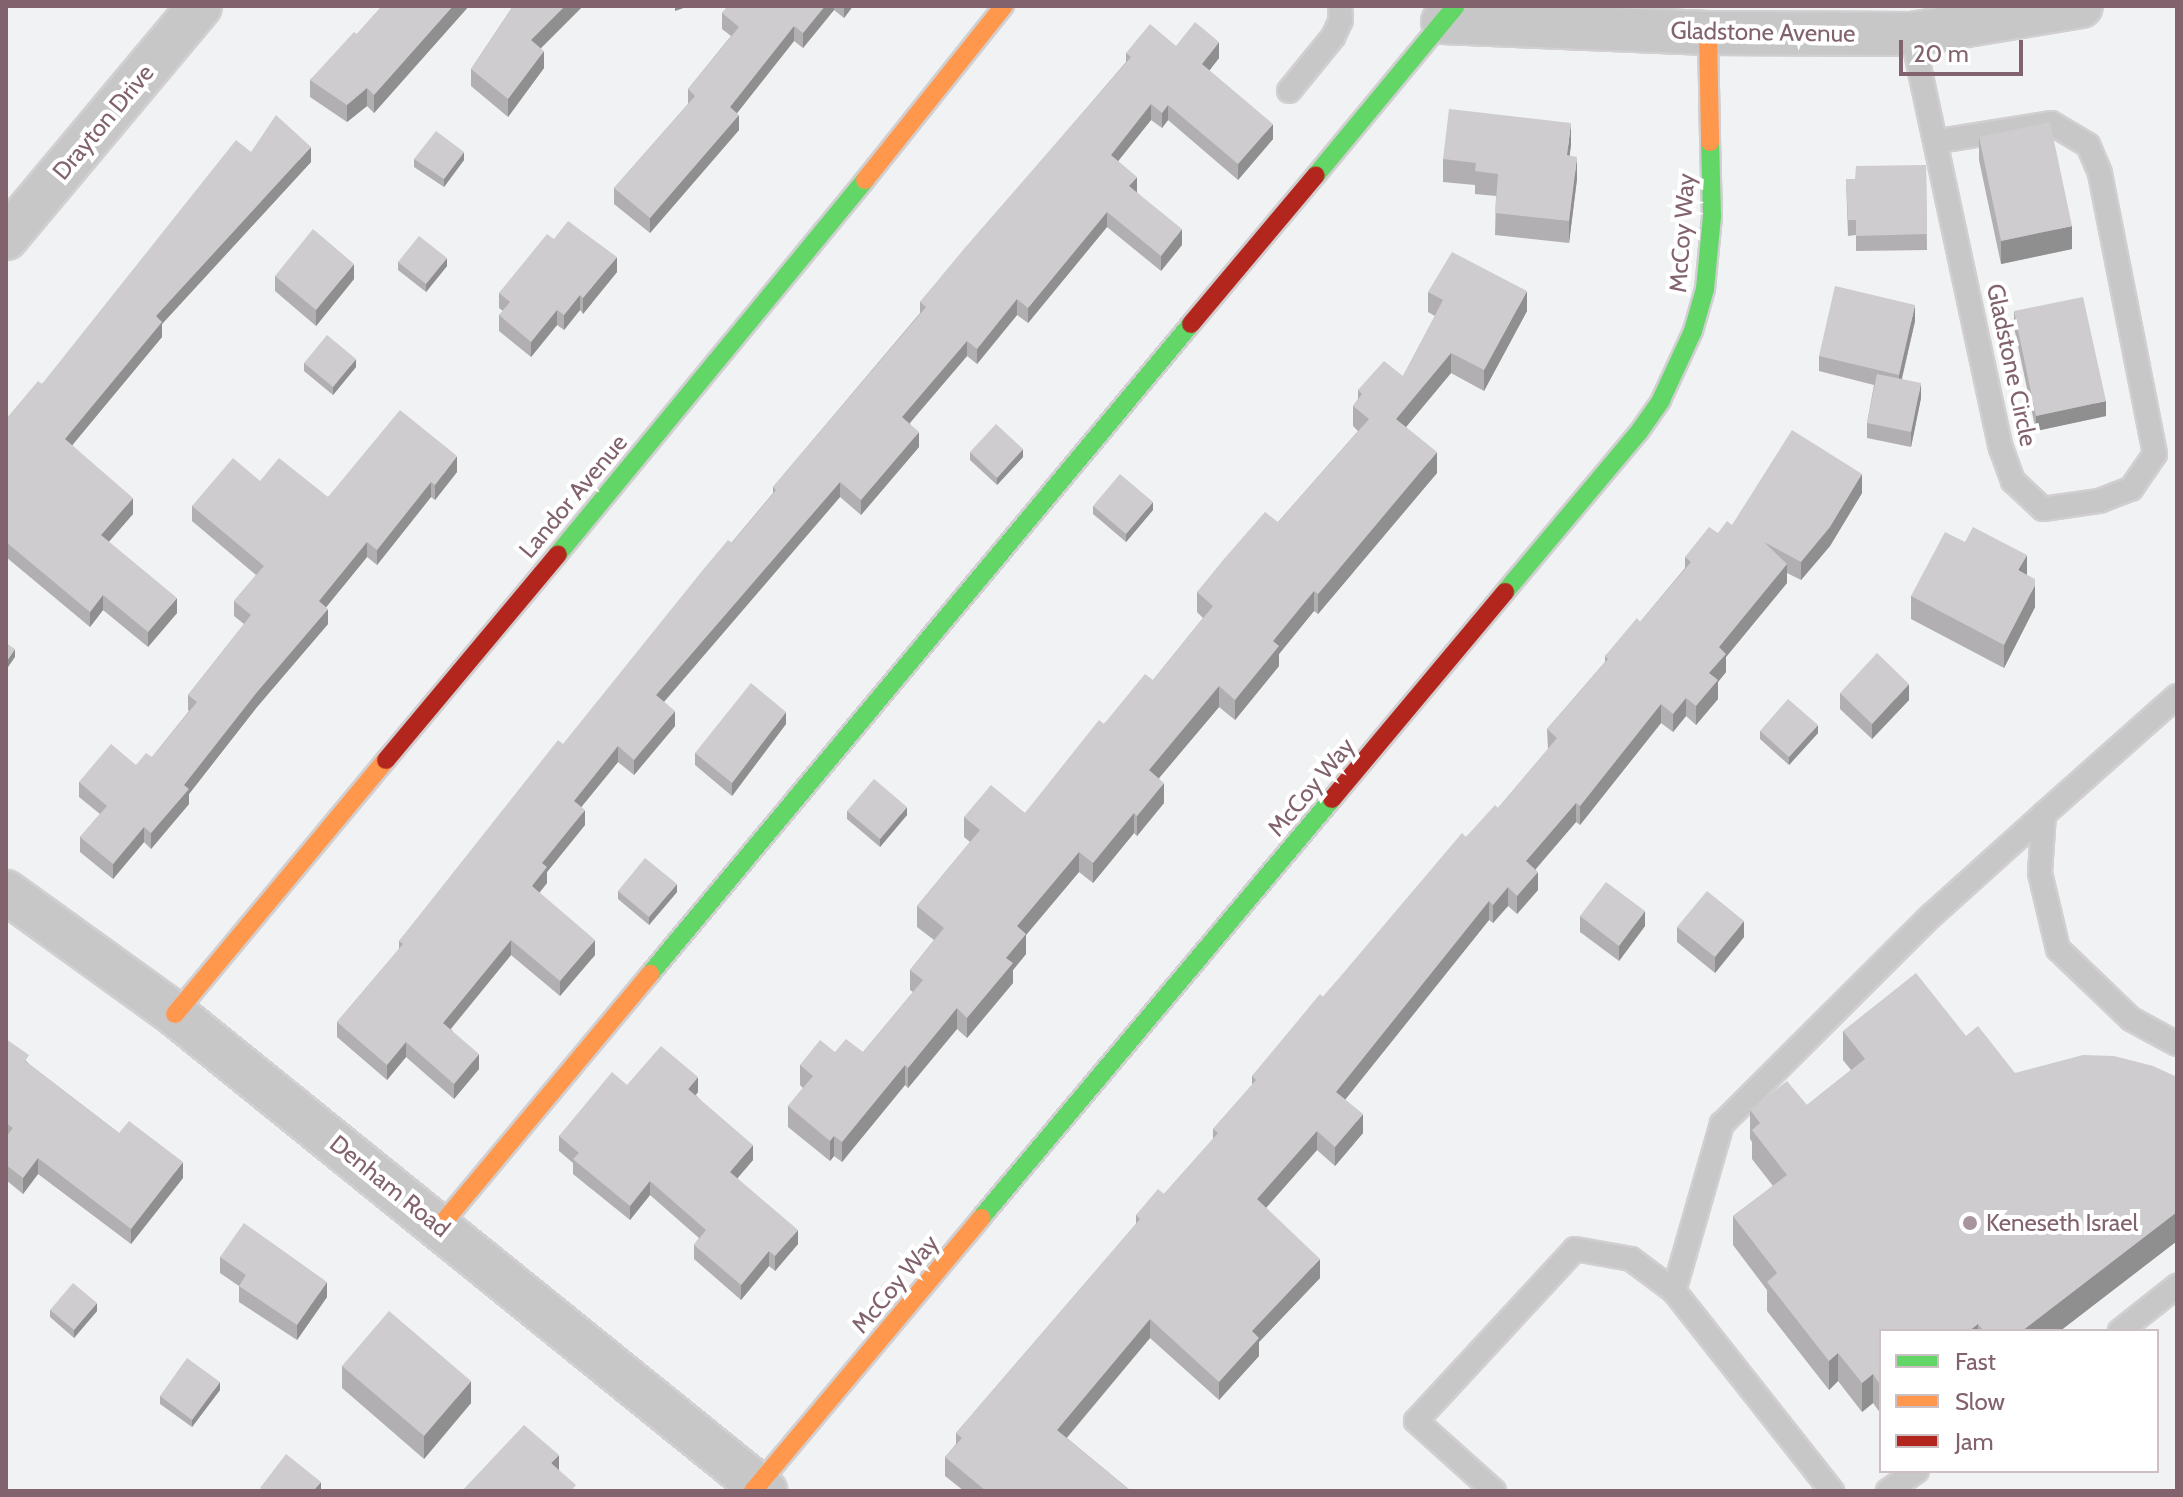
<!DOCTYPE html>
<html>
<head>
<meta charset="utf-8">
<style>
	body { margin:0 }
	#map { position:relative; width:2183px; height:1497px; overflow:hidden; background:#f0f2f3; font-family:Cabin,sans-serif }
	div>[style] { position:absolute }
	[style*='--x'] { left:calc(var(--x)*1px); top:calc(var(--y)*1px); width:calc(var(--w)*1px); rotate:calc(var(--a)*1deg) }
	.roads { filter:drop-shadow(2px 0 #d1cfd1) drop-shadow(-2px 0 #d1cfd1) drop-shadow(0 2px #d1cfd1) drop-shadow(0 -2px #d1cfd1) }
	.lane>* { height:22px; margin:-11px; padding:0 11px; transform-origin:11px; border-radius:11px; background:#c8c7c7 }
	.street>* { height:42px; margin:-21px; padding:0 21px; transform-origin:21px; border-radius:21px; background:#c8c7c7 }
	.fast>* { height:18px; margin:-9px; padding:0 9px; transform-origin:9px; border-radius:9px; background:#63d668 }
	.slow>* { height:18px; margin:-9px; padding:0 9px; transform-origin:9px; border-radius:9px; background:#ff974d }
	.jam>* { height:18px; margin:-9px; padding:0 9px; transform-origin:9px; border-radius:9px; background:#b3261e }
	.wall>* { inset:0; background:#b1afb1 }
	.shaded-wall>* { inset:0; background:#908f90 }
	.building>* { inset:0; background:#ceccce }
	.dots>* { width:22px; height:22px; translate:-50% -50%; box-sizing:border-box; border:4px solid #fff; border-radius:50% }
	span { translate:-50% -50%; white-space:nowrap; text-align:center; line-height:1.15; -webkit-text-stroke:8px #fff; paint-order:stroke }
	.street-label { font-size:24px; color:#81626d }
	.poi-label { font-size:24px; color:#81626d }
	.left { translate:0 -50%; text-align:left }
	.frame { position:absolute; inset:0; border:8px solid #81626d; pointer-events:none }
	.legend { position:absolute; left:1879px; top:1329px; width:280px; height:144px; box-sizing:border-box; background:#fff; border:2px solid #cdc0c5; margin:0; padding:10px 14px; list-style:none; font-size:24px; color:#81626d }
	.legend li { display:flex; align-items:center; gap:16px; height:40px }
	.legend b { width:40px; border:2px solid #cdc0c5 }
	.scale { position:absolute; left:1899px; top:40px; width:124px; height:36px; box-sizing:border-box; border:4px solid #81626d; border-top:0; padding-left:10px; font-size:24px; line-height:28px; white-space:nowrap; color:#81626d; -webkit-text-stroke:6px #fff; paint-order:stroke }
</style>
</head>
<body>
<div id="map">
	<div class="roads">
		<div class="lane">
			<div style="--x:1912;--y:34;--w:423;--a:77.9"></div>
			<div style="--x:2001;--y:448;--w:35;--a:70"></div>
			<div style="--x:2013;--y:481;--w:41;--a:43"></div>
			<div style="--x:2043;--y:509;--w:57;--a:-8.1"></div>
			<div style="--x:2099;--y:501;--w:34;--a:-21"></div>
			<div style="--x:2131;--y:489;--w:42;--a:-55.6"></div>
			<div style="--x:2155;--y:454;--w:286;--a:-101.1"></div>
			<div style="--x:2100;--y:173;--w:30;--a:-113"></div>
			<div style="--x:2088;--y:145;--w:43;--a:-149.3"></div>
			<div style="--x:2051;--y:123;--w:114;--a:170.9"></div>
			<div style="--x:1289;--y:91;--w:70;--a:-50.8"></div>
			<div style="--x:1333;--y:37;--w:19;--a:-65"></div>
			<div style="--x:1341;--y:20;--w:14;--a:-94"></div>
			<div style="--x:2177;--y:696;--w:178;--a:138.4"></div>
			<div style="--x:2044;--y:814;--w:59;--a:93.9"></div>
			<div style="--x:2040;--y:873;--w:78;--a:76.7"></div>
			<div style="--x:2058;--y:949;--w:101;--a:43.8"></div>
			<div style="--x:2131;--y:1019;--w:52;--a:28.5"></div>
			<div style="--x:1674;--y:1291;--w:174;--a:-74"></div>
			<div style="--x:1722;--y:1124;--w:296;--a:-44.9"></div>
			<div style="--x:1932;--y:915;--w:151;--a:-42"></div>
			<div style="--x:2120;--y:1331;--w:73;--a:-38.3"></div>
			<div style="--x:1494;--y:1491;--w:105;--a:-138.1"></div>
			<div style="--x:1416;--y:1421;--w:234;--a:-47.2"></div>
			<div style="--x:1575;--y:1249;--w:57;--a:10.1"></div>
			<div style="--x:1631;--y:1259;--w:54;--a:36.7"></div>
			<div style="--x:1674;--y:1291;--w:255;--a:51.7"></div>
			<div style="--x:1888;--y:1491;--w:35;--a:-35"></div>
		</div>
		<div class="street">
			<div style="--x:1443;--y:22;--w:265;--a:2.4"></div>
			<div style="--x:1708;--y:33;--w:204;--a:0.3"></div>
			<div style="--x:1912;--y:34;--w:171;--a:-9.4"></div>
			<div style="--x:6;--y:238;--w:302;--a:-50.1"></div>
			<div style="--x:6;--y:892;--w:208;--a:35.8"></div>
			<div style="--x:175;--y:1014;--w:759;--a:38.95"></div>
		</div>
		<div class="fast">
			<div style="--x:1316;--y:175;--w:219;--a:-50.4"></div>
			<div style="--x:558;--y:554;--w:484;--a:-50.6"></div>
			<div style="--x:1505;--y:592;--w:209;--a:-50.1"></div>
			<div style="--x:1639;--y:432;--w:39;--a:-55"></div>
			<div style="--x:1661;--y:400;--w:76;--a:-65.1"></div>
			<div style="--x:1693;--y:331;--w:44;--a:-74.1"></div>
			<div style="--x:1705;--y:289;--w:73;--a:-84.5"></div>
			<div style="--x:1712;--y:216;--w:74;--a:-91.5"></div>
			<div style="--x:650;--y:974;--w:846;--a:-50.23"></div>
			<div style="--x:981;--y:1218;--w:547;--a:-50.05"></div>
		</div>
		<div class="slow">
			<div style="--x:1708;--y:33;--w:109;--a:88.9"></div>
			<div style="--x:865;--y:180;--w:223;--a:-51.4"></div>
			<div style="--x:175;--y:1014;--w:330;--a:-50.3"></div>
			<div style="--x:441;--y:1225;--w:327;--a:-50.2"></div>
			<div style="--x:753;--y:1491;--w:356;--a:-50.1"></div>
		</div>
		<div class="jam">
			<div style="--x:1191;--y:324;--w:194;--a:-50"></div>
			<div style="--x:386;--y:760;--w:268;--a:-50.1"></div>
			<div style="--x:1332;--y:799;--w:270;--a:-50.1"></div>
		</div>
	</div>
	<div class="wall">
		<div style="clip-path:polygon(382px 6px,469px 6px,374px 113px,367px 106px,347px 122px,310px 97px,310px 80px,357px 34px)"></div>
		<div style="clip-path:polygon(513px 6px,583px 6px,541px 48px,544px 68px,508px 117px,471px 86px,471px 69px)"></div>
		<div style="clip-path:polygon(728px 6px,853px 6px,844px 18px,834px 10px,803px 48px,794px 41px,737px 113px,739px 130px,650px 233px,614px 204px,614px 188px,688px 104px,688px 89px,731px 36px,722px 29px,722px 13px)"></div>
		<div style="clip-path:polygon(1176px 46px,1219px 58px,1209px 71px,1273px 139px,1238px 180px,1168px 120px,1162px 128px,1151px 120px,1118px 161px,1137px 192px,1182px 245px,1161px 271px,1107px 227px,1028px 323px,1017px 315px,977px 364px,967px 356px,910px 423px,919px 447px,861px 515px,840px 497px,664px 702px,675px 726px,634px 775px,618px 762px,581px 807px,585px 825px,547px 872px,547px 883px,539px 893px,595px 955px,560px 996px,511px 955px,451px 1029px,479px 1069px,454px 1099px,406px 1057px,387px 1080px,337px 1037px,337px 1022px,399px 949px,399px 941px,773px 493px,773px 487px,920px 313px,920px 302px,1126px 62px,1126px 53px)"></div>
		<div style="clip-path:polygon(1979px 137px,2072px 249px,2001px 264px,1979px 160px)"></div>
		<div style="clip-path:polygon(1571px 145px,1569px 156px,1577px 179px,1569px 243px,1495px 235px,1496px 196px,1475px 194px,1475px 185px,1443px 182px,1443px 159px)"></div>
		<div style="clip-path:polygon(251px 152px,311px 162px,162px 324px,162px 337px,72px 445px,133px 514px,108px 542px,177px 613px,148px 647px,103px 610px,90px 627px,6px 557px,6px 419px,42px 384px)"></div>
		<div style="clip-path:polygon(414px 159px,464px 160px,444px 187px,414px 167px)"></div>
		<div style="clip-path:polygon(1926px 165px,1927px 250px,1856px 251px,1856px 235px,1848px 236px,1846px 179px,1855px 179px)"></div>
		<div style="clip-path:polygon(554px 239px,617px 272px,583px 314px,580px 310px,564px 330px,557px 325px,531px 357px,499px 331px,499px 315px,503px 311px,499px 308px,499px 293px)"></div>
		<div style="clip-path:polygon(398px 262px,447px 266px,426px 292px,398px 270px)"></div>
		<div style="clip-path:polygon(275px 276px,354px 279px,316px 326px,275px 291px)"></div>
		<div style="clip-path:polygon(1428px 292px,1527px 311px,1484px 391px,1451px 373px,1406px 427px,1437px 473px,1318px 614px,1314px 611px,1279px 654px,1279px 666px,1235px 720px,1219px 707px,1159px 778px,1164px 803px,1137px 836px,1134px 833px,1093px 883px,1079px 872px,1026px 935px,1026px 954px,1013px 970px,1013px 983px,967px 1038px,957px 1029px,908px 1088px,905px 1085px,842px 1162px,834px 1156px,830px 1161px,788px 1127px,788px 1106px,803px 1088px,800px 1085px,800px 1065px,835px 1052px,863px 1052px,913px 992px,910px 990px,910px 970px,934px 940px,917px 927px,917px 906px,970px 842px,964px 837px,964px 817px,1025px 813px,1104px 724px,1153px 680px,1203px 618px,1197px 612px,1197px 592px,1278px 522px,1358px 431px,1353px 426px,1353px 406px,1358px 399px,1358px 390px,1403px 376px,1435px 316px,1428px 312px)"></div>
		<div style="clip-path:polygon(2014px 311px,2106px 416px,2036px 431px,2014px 327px)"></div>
		<div style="clip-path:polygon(1915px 321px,1902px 379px,1921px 398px,1911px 447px,1867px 438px,1867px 423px,1874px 385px,1819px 371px,1819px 356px)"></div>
		<div style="clip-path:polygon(304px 363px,356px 367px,333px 395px,304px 371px)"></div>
		<div style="clip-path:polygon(970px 452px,1023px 457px,997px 485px,970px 460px)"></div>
		<div style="clip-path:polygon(457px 472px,435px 500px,431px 497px,377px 565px,367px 557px,326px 607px,328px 624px,257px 707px,189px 794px,189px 804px,151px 849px,144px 842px,113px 879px,80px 852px,80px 837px,100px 814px,79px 797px,79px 782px,136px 765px,152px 757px,189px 711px,188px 710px,188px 695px,244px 624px,234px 616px,234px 601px,256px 575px,192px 521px,192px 506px,260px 481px,328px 497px)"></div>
		<div style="clip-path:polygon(1862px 493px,1830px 546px,1801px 580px,1787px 573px,1787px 583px,1726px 657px,1726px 672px,1718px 682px,1718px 699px,1696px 725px,1686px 716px,1673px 732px,1661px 723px,1580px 825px,1576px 822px,1536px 869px,1538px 890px,1517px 914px,1508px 906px,1493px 923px,1489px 920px,1345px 1100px,1363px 1133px,1335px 1166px,1317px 1150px,1266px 1208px,1320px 1278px,1259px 1342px,1259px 1356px,1219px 1400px,1150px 1338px,1067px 1438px,1131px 1491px,964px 1491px,945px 1476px,945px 1457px,956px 1444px,956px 1433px,1136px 1224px,1136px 1215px,1164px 1194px,1213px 1139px,1213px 1129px,1252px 1085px,1252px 1076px,1466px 837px,1498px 808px,1548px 749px,1547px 729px,1605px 662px,1605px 656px,1640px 622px,1685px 568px,1685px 557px,1718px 533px,1732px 525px)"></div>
		<div style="clip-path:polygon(1093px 506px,1153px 510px,1126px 542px,1093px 514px)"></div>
		<div style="clip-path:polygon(2027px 575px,2035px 607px,2004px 668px,1911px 619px,1911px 596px)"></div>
		<div style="clip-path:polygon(1840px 693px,1909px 700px,1872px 739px,1840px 709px)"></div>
		<div style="clip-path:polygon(786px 724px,732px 796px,695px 765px,695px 753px)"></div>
		<div style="clip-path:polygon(1760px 731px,1818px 733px,1789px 765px,1760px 739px)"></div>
		<div style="clip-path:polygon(847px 811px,907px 815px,880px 847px,847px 819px)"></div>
		<div style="clip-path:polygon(618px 891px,677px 892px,649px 925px,618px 899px)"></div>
		<div style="clip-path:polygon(1580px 916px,1645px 926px,1619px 961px,1580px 932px)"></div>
		<div style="clip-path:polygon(1677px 927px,1744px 937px,1715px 973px,1677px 942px)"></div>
		<div style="clip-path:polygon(1843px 1031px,1966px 1036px,2015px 1073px,2177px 1077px,2177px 1241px,2060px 1331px,1881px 1331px,1881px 1414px,1873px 1403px,1862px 1412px,1838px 1381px,1829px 1390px,1767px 1311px,1767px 1290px,1733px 1245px,1733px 1216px,1773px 1186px,1752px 1159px,1752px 1142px,1750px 1139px,1750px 1110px,1807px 1105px,1851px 1070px,1843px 1060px)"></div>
		<div style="clip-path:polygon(6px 1039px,29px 1064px,119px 1133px,183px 1178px,131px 1244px,38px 1174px,23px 1194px,6px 1180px)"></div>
		<div style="clip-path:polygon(627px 1085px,698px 1092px,696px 1095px,753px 1160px,737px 1178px,798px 1244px,775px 1271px,769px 1266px,741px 1300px,694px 1259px,694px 1245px,699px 1238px,650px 1195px,630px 1220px,573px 1174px,573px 1163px,559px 1151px,559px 1136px)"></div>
		<div style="clip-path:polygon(220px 1257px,327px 1297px,297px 1340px,239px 1302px,239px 1286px,220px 1273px)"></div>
		<div style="clip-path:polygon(50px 1310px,97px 1311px,74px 1338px,50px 1317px)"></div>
		<div style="clip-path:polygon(342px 1366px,471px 1403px,424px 1459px,342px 1388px)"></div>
		<div style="clip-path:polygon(220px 1390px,192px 1427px,160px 1404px,160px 1396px)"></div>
	</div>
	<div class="shaded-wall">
		<div style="clip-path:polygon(453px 6px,469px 6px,374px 113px,374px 95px)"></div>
		<div style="clip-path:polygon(565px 6px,583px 6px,531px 58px,531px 40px)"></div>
		<div style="clip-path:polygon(675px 6px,689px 6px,675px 11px)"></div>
		<div style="clip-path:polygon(825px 6px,834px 6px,834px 10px,803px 48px,803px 33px)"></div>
		<div style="clip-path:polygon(844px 6px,853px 6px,844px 18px)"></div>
		<div style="clip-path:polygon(794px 26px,794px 41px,730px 122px,730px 107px)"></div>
		<div style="clip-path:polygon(1219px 42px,1219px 58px,1202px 80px,1202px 64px)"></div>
		<div style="clip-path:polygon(544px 51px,544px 68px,508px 117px,508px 99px)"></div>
		<div style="clip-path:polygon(367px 88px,367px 106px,347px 122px,347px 105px)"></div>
		<div style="clip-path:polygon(1151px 104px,1151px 120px,1111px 170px,1111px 155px)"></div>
		<div style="clip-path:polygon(1168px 105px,1168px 120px,1162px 128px,1162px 113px)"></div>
		<div style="clip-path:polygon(739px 115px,739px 130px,650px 233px,650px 218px)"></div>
		<div style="clip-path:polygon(1571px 123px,1571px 145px,1567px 178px,1567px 155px)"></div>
		<div style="clip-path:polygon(1273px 124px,1273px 139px,1238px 180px,1238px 164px)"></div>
		<div style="clip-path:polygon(311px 147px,311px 162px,162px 324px,162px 337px,65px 454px,65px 439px,156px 316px)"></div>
		<div style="clip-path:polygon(464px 152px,464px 160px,444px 187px,444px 179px)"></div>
		<div style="clip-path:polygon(1577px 157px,1577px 179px,1569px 243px,1569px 221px)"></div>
		<div style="clip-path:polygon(1137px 177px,1137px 192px,1129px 202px,1129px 186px)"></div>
		<div style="clip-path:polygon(1107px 212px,1107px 227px,1028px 323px,1028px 308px)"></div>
		<div style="clip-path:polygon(2072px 226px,2072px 249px,2001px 264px,2001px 241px)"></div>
		<div style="clip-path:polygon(1182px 229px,1182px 245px,1161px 271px,1161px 256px)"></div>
		<div style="clip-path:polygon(617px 257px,617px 272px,583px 314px,583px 298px)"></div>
		<div style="clip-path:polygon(447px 258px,447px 266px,426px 292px,426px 284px)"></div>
		<div style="clip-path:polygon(354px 264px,354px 279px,316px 326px,316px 310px)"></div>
		<div style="clip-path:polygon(1527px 291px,1527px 311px,1484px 391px,1484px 370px)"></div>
		<div style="clip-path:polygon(580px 295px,580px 310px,564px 330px,564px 315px)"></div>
		<div style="clip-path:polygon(1017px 299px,1017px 315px,977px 364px,977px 349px)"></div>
		<div style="clip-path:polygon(1915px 305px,1915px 321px,1899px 390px,1899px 375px)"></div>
		<div style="clip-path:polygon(557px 310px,557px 325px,531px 357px,531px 342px)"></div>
		<div style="clip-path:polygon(967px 341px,967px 356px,902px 432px,902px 417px)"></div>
		<div style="clip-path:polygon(1451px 353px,1451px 373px,1396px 439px,1396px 419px)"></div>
		<div style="clip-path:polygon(356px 359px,356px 367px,333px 395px,333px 387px)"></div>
		<div style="clip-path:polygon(1921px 383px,1921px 398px,1911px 447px,1911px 432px)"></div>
		<div style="clip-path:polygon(2106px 401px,2106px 416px,2036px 431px,2036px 416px)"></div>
		<div style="clip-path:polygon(919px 432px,919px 447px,861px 515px,861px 500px)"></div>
		<div style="clip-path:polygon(1023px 449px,1023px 457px,997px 485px,997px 478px)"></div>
		<div style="clip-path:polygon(1437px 452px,1437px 473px,1318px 614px,1318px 594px)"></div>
		<div style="clip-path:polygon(457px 456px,457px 472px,435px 500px,435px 485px)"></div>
		<div style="clip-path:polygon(1862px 474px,1862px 493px,1830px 546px,1801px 580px,1801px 562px)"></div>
		<div style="clip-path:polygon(431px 482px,431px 497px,377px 565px,377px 550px)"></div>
		<div style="clip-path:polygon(840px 482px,840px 497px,656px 711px,656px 695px)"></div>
		<div style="clip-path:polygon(133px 498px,133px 514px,101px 551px,101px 535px)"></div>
		<div style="clip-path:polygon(1153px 502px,1153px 510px,1126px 542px,1126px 534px)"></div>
		<div style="clip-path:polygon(367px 542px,367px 557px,319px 616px,319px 601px)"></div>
		<div style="clip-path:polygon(2027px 555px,2027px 577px,2018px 570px)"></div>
		<div style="clip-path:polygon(1787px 564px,1787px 583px,1726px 657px,1726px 672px,1718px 682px,1718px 699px,1696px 725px,1696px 706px,1719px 647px)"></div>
		<div style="clip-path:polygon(2035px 585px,2035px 607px,2004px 668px,2004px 645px)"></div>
		<div style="clip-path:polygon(1314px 591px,1314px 611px,1279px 654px,1279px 666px,1235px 720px,1235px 700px,1273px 641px)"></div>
		<div style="clip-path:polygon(103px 595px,103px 610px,90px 627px,90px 612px)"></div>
		<div style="clip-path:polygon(177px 598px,177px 613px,148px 647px,148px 632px)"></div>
		<div style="clip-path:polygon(328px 609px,328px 624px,257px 707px,189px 794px,189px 804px,151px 849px,151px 833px,184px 785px,257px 692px)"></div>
		<div style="clip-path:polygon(15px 649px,15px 657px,6px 670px,6px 662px)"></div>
		<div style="clip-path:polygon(1909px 684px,1909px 700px,1872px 739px,1872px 724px)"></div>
		<div style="clip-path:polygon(1219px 686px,1219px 707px,1149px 790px,1149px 770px)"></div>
		<div style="clip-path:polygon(1686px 698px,1686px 716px,1673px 732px,1673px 714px)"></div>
		<div style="clip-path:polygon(1661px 704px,1661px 723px,1580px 825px,1580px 806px)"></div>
		<div style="clip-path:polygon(675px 711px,675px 726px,634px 775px,634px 760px)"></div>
		<div style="clip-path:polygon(786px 712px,786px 724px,732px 796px,732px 783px)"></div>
		<div style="clip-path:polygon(1818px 725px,1818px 733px,1789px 765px,1789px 757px)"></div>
		<div style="clip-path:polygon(618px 746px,618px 762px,574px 816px,574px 801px)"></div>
		<div style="clip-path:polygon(1164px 783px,1164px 803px,1137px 836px,1137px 816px)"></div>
		<div style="clip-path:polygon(1576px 803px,1576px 822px,1526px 880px,1526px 861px)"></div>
		<div style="clip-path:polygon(907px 807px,907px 815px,880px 847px,880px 839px)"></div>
		<div style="clip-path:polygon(585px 810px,585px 825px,547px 872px,547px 883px,532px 902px,532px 886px,542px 863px)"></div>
		<div style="clip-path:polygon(1134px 813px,1134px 833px,1093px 883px,1093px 863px)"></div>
		<div style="clip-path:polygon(144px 827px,144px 842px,113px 879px,113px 864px)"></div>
		<div style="clip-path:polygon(1079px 852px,1079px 872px,1026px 935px,1026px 954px,1013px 970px,1013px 983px,967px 1038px,967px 1018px,1017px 926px)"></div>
		<div style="clip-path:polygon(1538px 872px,1538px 890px,1517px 914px,1517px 896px)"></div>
		<div style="clip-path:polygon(677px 884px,677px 892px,649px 925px,649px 917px)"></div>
		<div style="clip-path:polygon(1508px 887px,1508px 906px,1493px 923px,1493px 905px)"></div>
		<div style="clip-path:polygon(1489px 901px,1489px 920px,1336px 1111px,1336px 1092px)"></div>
		<div style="clip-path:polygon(1645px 911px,1645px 926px,1619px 961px,1619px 946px)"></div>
		<div style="clip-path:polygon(1744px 921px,1744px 937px,1715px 973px,1715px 957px)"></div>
		<div style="clip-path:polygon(511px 940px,511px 955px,443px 1038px,443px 1023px)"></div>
		<div style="clip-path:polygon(595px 940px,595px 955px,560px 996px,560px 981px)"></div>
		<div style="clip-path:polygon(957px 1008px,957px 1029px,908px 1088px,908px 1068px)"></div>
		<div style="clip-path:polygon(406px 1042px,406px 1057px,387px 1080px,387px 1065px)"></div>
		<div style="clip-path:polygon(479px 1054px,479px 1069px,454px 1099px,454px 1084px)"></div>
		<div style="clip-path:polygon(905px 1065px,905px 1085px,842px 1162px,842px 1142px)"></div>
		<div style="clip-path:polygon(698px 1077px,698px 1092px,688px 1103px,688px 1089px)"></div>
		<div style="clip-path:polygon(1363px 1114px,1363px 1133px,1335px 1166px,1335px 1147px)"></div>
		<div style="clip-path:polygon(1317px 1131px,1317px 1150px,1257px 1218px,1257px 1199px)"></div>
		<div style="clip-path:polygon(834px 1136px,834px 1156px,830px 1161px,830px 1141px)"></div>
		<div style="clip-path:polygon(753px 1145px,753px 1160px,730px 1187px,730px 1172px)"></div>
		<div style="clip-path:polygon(38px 1158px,38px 1174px,23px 1194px,23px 1178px)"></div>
		<div style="clip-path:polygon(183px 1162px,183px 1178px,131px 1244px,131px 1229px)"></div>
		<div style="clip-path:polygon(650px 1181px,650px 1195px,630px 1220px,630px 1206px)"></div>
		<div style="clip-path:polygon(2177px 1212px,2177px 1241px,2060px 1331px,2022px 1331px)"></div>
		<div style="clip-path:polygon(798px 1230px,798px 1244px,775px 1271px,775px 1256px)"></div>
		<div style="clip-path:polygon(769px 1251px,769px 1266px,741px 1300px,741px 1285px)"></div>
		<div style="clip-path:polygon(1320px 1259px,1320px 1278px,1259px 1342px,1259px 1356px,1219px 1400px,1219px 1382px,1252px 1331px)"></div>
		<div style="clip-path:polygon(327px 1282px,327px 1297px,297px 1340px,297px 1325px)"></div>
		<div style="clip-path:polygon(97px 1303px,97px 1311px,74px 1338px,74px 1330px)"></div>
		<div style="clip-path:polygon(1150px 1319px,1150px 1338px,1057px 1449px,1057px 1430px)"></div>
		<div style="clip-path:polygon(1978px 1324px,1978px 1331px,1969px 1331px)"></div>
		<div style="clip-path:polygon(1838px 1353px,1838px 1381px,1829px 1390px,1829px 1361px)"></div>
		<div style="clip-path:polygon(1873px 1374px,1873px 1403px,1862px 1412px,1862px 1383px)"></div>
		<div style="clip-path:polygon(471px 1381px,471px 1403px,424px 1459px,424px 1436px)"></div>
		<div style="clip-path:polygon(220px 1382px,220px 1390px,192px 1427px,192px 1420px)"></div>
		<div style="clip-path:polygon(559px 1455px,559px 1475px,551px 1463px)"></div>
		<div style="clip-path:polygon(321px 1482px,321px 1489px,319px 1491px,313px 1491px)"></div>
	</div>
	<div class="building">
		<div style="clip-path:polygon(382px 6px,453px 6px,374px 95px,367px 88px,347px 105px,310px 80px,354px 32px,357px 34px)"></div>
		<div style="clip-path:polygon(513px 6px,565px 6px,531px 40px,544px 51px,508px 99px,471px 69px)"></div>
		<div style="clip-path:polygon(728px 6px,825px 6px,803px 33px,794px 26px,730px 107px,739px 115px,650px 218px,614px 188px,695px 96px,688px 89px,739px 27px,722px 13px)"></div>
		<div style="clip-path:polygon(1195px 22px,1219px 42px,1202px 64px,1273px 124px,1238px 164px,1168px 105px,1162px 113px,1151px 104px,1111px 155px,1137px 177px,1129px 186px,1182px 229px,1161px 256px,1107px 212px,1028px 308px,1017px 299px,977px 349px,967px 341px,902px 417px,919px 432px,861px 500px,840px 482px,656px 695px,675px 711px,634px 760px,618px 746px,574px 801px,585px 810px,542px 863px,547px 867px,532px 886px,595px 940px,560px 981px,511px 940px,443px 1023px,479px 1054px,454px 1084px,406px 1042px,387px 1065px,337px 1022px,403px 944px,399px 941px,558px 740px,563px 744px,702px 571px,728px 540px,732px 543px,776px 490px,773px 487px,926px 307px,920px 302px,963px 250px,1131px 57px,1126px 53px,1150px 24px,1176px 46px)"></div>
		<div style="clip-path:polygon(1449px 109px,1571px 123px,1567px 155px,1577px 157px,1569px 221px,1495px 213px,1498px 174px,1475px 171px,1476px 163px,1443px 159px)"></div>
		<div style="clip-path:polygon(276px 115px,311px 147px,156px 316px,162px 322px,65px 439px,133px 498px,101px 535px,177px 598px,148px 632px,103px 595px,90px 612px,6px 542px,6px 419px,38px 381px,42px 384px,236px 140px,251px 152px)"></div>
		<div style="clip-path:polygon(2050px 122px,2072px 226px,2001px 241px,1979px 137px)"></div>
		<div style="clip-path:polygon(436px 131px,464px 152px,444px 179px,414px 159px)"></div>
		<div style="clip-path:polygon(1926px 165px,1927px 234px,1856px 236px,1856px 220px,1848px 220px,1846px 179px,1855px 179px,1856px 166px)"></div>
		<div style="clip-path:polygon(568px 221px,617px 257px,583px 298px,580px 295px,564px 315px,557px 310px,531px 342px,499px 315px,510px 302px,499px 293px,547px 234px,554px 239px)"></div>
		<div style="clip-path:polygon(313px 229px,354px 264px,316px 310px,275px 276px)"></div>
		<div style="clip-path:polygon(419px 236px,447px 258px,426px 284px,398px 262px)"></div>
		<div style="clip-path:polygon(1452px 252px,1527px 291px,1484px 370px,1451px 353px,1396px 419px,1437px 452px,1318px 594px,1314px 591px,1273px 641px,1279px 646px,1235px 700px,1219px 686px,1149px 770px,1164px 783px,1137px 816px,1134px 813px,1093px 863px,1079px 852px,1017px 926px,1026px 934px,1006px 958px,1013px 963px,967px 1018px,957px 1008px,908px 1068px,905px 1065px,842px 1142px,834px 1136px,830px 1141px,788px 1106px,813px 1076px,800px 1065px,820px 1040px,835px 1052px,846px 1039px,863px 1052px,923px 980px,910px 970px,944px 928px,917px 906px,980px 830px,964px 817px,991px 785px,1025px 813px,1099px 720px,1104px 724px,1145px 674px,1153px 680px,1213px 606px,1197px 592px,1224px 559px,1265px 512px,1278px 522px,1369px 419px,1353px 406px,1362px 394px,1358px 390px,1384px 361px,1403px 376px,1443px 300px,1428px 292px)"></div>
		<div style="clip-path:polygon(1835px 286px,1915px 305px,1899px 375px,1819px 356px)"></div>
		<div style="clip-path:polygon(2083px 297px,2106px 401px,2036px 416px,2014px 311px)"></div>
		<div style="clip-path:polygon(327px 335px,356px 359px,333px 387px,304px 363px)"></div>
		<div style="clip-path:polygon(1877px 374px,1921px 383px,1911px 432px,1867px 423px)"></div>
		<div style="clip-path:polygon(400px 410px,457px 456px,435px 485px,431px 482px,377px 550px,367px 542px,319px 601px,328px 609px,257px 692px,184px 785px,189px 789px,151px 833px,144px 827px,113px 864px,80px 837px,107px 806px,79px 782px,111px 744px,136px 765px,146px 753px,152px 757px,197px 702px,188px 695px,251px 615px,234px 601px,264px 566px,192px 506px,233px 458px,260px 481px,279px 458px,328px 497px)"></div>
		<div style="clip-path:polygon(996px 424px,1023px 449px,997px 478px,970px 452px)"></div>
		<div style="clip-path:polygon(1792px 430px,1862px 474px,1830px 527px,1801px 562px,1764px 542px,1787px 564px,1719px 647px,1726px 654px,1709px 673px,1718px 680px,1696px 706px,1686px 698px,1673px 714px,1661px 704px,1580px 806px,1576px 803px,1526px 861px,1538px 872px,1517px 896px,1508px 887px,1493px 905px,1489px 901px,1336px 1092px,1363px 1114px,1335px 1147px,1317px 1131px,1257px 1199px,1320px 1259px,1252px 1331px,1259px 1338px,1219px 1382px,1150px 1319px,1057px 1430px,1131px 1491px,986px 1491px,945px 1457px,962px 1438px,956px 1433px,1140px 1219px,1136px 1215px,1158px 1189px,1164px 1194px,1218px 1133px,1213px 1129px,1256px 1080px,1252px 1076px,1320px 994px,1323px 997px,1462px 833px,1466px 837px,1495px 805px,1498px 808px,1557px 738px,1547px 729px,1608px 659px,1605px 656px,1637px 618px,1640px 622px,1691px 562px,1685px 557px,1709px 527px,1718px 533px,1727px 521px,1732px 525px)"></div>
		<div style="clip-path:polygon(1120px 474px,1153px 502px,1126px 534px,1093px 506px)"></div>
		<div style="clip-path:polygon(1973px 527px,2027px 555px,2018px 570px,2035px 579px,2035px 585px,2004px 645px,1911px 596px,1945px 532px,1965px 542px)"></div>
		<div style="clip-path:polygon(6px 643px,15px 649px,6px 662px)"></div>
		<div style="clip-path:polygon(1877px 653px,1909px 684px,1872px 724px,1840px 693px)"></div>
		<div style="clip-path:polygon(751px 683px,786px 712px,732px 783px,695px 753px)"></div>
		<div style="clip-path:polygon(1788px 699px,1818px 725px,1789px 757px,1760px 731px)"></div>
		<div style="clip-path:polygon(874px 779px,907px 807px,880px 839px,847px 811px)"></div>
		<div style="clip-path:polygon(645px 858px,677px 884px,649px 917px,618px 891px)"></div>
		<div style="clip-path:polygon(1606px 882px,1645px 911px,1619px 946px,1580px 916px)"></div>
		<div style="clip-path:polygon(1707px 891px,1744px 921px,1715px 957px,1677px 927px)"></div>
		<div style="clip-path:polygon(1916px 973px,1966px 1036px,1978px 1026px,2015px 1073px,2083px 1055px,2114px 1056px,2153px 1066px,2177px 1077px,2177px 1212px,2022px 1331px,1984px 1331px,1978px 1324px,1969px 1331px,1881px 1331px,1881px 1386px,1873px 1374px,1862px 1383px,1838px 1353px,1829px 1361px,1767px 1282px,1777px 1273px,1733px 1216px,1787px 1175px,1752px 1130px,1760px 1123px,1750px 1110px,1787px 1081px,1807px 1105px,1865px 1059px,1843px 1031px)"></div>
		<div style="clip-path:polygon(6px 1039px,29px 1055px,25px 1061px,119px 1133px,129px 1121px,183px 1162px,131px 1229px,38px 1158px,23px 1178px,6px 1165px,6px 1137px,13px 1128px,6px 1123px)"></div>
		<div style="clip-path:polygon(661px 1046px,698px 1077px,688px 1089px,753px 1145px,730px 1172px,798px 1230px,775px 1256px,769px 1251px,741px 1285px,694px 1245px,706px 1230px,650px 1181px,630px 1206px,573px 1159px,579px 1153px,559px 1136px,612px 1072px,627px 1085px)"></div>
		<div style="clip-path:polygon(244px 1223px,327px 1282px,297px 1325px,239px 1286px,246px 1275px,220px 1257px)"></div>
		<div style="clip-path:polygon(73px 1283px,97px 1303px,74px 1330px,50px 1310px)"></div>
		<div style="clip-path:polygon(389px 1311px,471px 1381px,424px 1436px,342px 1366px)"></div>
		<div style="clip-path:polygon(187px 1358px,220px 1382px,192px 1420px,160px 1396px)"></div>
		<div style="clip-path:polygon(524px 1425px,559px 1455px,551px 1463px,576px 1485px,571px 1491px,462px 1491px)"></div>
		<div style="clip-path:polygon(286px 1454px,321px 1482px,313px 1491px,264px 1491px,260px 1488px)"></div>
	</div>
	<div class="dots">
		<div style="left:1970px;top:1223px;background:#a8949c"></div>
	</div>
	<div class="street-label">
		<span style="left:1763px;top:32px;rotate:1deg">Gladstone Avenue</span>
		<span style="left:103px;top:122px;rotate:-50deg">Drayton Drive</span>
		<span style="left:1682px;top:233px;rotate:-86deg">McCoy Way</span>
		<span style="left:2012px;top:365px;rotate:78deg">Gladstone Circle</span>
		<span style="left:573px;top:496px;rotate:-50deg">Landor Avenue</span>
		<span style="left:1311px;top:787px;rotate:-50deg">McCoy Way</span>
		<span style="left:390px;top:1186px;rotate:39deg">Denham Road</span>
		<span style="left:895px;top:1284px;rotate:-50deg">McCoy Way</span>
	</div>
	<div class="poi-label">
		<span class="left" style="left:1986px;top:1223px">Keneseth Israel</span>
	</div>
	<div class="frame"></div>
	<ul class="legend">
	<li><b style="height:10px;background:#63d668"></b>Fast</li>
	<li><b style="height:10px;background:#ff974d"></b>Slow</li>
	<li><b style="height:10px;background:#b3261e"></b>Jam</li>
	</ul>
	<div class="scale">20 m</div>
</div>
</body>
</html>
